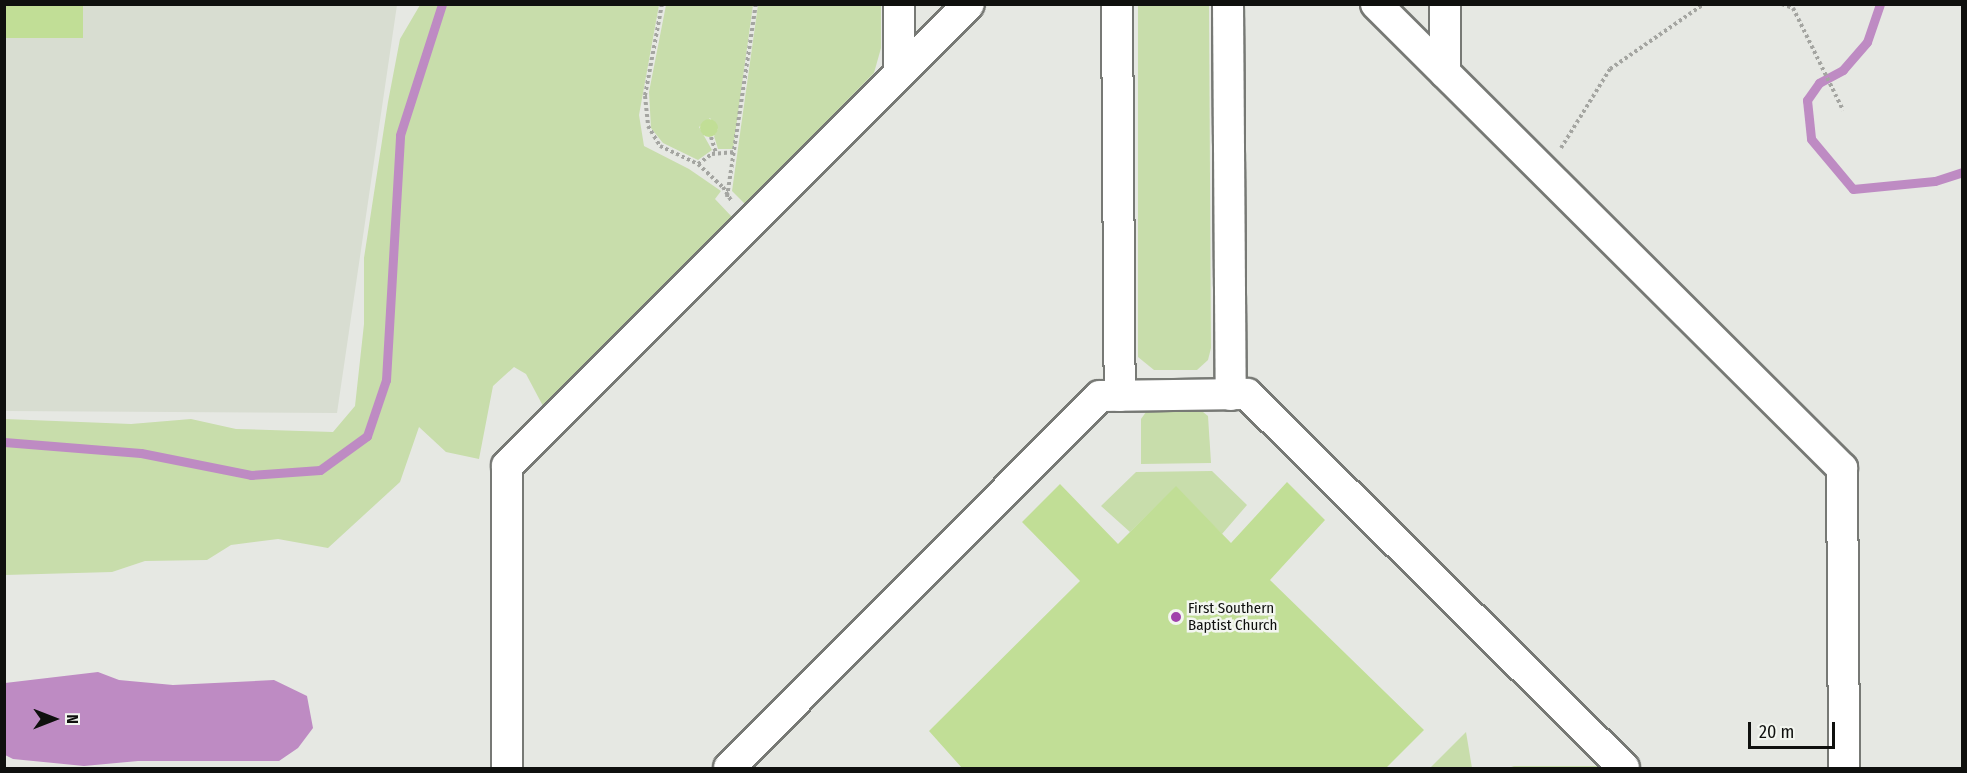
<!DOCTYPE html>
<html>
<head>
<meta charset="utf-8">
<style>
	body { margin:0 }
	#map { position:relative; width:1967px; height:773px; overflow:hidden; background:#e6e8e3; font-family:"Fira Sans Condensed",sans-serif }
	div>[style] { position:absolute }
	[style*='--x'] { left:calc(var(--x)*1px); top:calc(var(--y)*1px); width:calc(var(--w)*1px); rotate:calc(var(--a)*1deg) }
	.built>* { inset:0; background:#d8ddd1 }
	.green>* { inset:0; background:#c8ddab }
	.water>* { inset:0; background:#be8bc3 }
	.stream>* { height:9px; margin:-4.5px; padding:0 4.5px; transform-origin:4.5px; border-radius:4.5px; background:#be8bc3 }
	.building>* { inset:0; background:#c1de96 }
	.round { border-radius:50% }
	.path>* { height:4px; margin-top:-2px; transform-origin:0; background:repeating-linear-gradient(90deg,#a4a5a1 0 3px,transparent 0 6px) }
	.roads { filter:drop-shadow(2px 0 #777975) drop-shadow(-2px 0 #777975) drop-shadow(0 2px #777975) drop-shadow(0 -2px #777975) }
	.minor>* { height:30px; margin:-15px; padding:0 15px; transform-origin:15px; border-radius:15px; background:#fff }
	.dots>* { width:16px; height:16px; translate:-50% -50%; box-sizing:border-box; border:3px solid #f3f6f0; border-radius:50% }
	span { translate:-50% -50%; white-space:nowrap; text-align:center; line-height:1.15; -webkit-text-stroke:5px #f3f6f0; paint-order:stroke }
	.poi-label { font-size:15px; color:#0f100e }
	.left { translate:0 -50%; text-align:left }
	.frame { position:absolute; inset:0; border:6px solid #0f100e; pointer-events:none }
	.north { position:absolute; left:24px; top:689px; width:60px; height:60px; -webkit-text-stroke:4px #f3f6f0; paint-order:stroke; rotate:90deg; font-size:16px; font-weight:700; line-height:24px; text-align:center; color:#0f100e }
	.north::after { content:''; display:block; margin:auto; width:21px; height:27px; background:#0f100e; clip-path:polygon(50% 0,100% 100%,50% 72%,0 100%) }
	.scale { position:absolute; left:1748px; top:722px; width:87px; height:27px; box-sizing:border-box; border:3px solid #0f100e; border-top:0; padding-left:8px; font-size:18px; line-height:21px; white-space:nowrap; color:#0f100e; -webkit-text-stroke:4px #f3f6f0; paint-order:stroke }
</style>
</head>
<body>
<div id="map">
	<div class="built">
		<div style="clip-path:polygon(5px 5px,397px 5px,337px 413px,5px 411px)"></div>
	</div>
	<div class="green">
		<div style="clip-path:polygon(420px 5px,659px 5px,639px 115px,644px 146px,689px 169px,721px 191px,715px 199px,732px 217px,543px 406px,526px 374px,514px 367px,493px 386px,479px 459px,446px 452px,419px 427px,400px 482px,328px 548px,278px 539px,231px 545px,207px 560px,145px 561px,112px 572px,5px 575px,5px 419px,131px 424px,191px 419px,236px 429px,333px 432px,355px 406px,364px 324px,364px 258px,388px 102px,400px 39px)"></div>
		<div style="clip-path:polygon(666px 5px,753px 5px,733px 149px,718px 149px,714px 136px,718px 129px,710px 118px,699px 127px,712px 150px,698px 160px,663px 143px,651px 128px,649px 92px)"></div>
		<div style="clip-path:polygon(758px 5px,881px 5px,881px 48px,874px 73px,745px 204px,732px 191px)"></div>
		<div style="clip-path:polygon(1138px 5px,1209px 5px,1211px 348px,1208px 360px,1197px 370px,1154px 370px,1138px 357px)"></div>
		<div style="clip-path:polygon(1146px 412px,1203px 412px,1208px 416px,1211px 463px,1141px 464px,1141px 419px)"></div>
		<div style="clip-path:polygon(1212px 471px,1247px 505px,1222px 534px,1176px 487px,1130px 532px,1101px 506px,1136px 472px)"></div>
		<div style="clip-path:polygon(1466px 732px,1472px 768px,1430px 768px)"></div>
		<div style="clip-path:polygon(1514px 766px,1598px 766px,1601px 768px,1508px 768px)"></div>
	</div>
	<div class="water">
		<div style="clip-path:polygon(98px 672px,119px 680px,173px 685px,274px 680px,307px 696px,313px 728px,298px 748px,279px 761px,138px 761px,84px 766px,13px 759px,5px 755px,5px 683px)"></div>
	</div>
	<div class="stream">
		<div style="--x:1880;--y:4;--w:40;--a:108.9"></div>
		<div style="--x:1867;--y:42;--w:37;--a:131"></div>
		<div style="--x:1843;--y:70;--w:27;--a:152"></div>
		<div style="--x:1819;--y:83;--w:21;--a:125"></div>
		<div style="--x:1807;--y:100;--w:39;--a:84"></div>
		<div style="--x:1811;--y:139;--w:65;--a:50"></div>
		<div style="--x:1853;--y:189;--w:82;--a:-5.6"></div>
		<div style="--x:1935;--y:181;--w:28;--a:-18"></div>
		<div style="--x:4;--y:442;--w:137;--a:4.6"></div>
		<div style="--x:141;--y:453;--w:112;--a:11.3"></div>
		<div style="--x:251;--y:475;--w:69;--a:-4.1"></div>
		<div style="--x:320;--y:470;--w:58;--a:-35.9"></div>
		<div style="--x:367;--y:436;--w:59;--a:-71.3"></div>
		<div style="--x:386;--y:380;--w:245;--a:-86.7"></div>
		<div style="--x:400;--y:135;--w:138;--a:-72.2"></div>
	</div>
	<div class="building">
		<div style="clip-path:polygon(4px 4px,83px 4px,83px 38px,4px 38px)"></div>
		<div class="round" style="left:700px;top:119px;width:18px;height:18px"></div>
		<div style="clip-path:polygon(1287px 482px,1325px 520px,1270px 580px,1424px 730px,1386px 768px,962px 768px,929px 731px,1080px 581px,1022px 522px,1060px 484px,1118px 544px,1176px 486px,1231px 543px)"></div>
	</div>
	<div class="path">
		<div style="--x:662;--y:4;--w:94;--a:100.5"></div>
		<div style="--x:645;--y:96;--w:30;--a:84"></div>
		<div style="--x:648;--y:126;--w:23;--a:59"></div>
		<div style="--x:660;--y:146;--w:42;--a:25.3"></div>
		<div style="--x:698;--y:164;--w:34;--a:43"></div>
		<div style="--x:723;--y:187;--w:17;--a:59"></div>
		<div style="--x:1782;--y:4;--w:12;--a:20"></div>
		<div style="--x:1793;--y:8;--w:114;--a:63.9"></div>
		<div style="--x:711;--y:137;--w:17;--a:73"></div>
		<div style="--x:1561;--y:148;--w:93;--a:-58.2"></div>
		<div style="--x:1610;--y:69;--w:114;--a:-34.7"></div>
		<div style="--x:698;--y:164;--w:17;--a:-36"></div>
		<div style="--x:712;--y:154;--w:23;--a:-5"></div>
		<div style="--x:727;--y:197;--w:195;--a:-81.5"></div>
	</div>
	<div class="roads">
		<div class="minor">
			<div style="--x:899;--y:4;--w:70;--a:90"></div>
			<div style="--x:1117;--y:4;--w:392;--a:89.6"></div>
			<div style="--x:1228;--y:4;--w:391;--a:89.6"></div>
			<div style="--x:1376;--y:4;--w:658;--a:44.88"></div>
			<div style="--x:1842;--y:468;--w:300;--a:89.6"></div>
			<div style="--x:1445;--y:4;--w:69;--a:90"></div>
			<div style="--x:507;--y:768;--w:302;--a:-90"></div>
			<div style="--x:507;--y:466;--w:653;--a:-45"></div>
			<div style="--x:729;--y:768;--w:525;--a:-45.08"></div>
			<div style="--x:1100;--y:396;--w:147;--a:-0.8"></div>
			<div style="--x:1247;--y:394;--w:531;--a:44.77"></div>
		</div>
	</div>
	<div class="dots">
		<div style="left:1176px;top:617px;background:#a042ab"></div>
	</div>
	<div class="poi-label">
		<span class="left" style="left:1188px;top:617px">First Southern<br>Baptist Church</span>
	</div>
	<div class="frame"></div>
	<div class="north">N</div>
	<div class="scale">20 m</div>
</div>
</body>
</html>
